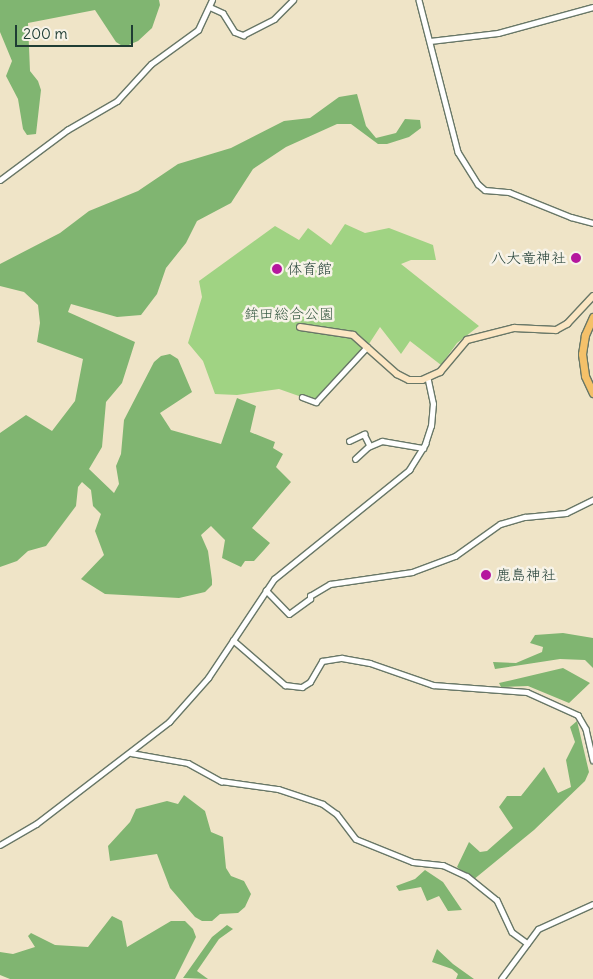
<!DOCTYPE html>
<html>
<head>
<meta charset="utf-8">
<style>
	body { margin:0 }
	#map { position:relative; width:593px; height:979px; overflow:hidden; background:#efe4c7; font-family:Delius,"Klee One",sans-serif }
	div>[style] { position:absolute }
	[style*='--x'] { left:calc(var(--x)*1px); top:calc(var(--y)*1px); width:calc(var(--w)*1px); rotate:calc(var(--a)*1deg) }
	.green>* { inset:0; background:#a0d383 }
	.forest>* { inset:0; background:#80b571 }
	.roads { filter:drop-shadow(1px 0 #687767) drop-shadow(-1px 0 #687767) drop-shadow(0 1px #687767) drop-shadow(0 -1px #687767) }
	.street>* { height:4.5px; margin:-2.25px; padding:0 2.25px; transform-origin:2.25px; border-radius:2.25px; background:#fff }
	.secondary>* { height:6px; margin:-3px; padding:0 3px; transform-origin:3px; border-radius:3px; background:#fbe6c3 }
	.primary>* { height:7px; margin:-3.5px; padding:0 3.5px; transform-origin:3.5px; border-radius:3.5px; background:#f4c16a }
	.dots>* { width:14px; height:14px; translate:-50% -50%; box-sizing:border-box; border:2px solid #f7f3e8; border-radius:50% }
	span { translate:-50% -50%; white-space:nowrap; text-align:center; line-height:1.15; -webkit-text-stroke:5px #f7f3e8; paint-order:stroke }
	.poi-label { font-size:15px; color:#1f3d34 }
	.right { translate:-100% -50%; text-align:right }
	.left { translate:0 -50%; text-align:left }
	.park-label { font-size:15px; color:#395b44 }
	.scale { position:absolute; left:15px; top:25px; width:118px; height:22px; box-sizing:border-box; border:2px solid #1f3d34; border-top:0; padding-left:6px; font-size:15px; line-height:18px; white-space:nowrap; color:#1f3d34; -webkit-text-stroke:4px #f7f3e8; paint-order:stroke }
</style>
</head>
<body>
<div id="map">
	<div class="green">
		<div style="clip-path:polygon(345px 224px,365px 233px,389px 228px,433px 245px,436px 260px,411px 260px,401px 264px,479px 326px,457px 343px,441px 365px,410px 341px,401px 354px,380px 327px,367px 347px,316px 402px,279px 389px,237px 395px,215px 394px,203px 361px,188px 343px,202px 297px,199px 281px,275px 226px,299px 240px,308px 228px,331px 245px)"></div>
	</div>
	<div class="forest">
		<div style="clip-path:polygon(0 0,159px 0,160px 5px,152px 28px,138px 41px,124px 47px,116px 42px,95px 10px,28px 23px,30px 71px,38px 81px,41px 90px,36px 134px,27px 135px,23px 129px,18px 99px,6px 76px,12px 61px,0 32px)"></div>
		<div style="clip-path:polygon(357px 94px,366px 126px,376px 138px,396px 133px,405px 119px,420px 120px,421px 128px,409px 137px,387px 144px,378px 144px,351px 124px,337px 124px,286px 147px,253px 169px,231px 203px,197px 221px,186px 243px,166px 268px,157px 294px,141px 315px,117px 317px,71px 304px,68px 312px,135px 342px,122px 383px,106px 402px,102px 447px,89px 469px,114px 493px,119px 484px,116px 466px,121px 454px,124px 420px,154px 362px,161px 356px,170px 354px,178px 359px,192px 392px,160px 413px,171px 430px,221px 444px,237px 398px,256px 406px,250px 432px,275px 442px,273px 448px,283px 454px,276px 467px,291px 482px,252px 528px,270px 543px,264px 550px,254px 561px,245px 561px,241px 567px,222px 558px,225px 540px,211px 526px,201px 535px,208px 551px,212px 580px,212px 585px,205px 592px,179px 598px,105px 594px,81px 579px,104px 555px,95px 531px,101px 514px,93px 506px,91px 490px,82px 482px,78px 487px,76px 506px,46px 546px,28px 551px,17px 561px,0 567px,0 433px,26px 415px,52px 431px,75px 401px,83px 359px,37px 342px,40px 323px,38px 305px,24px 292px,0 286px,0 264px,60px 233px,89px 211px,138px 191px,178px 164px,231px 148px,284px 121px,310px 118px,339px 97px)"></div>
		<div style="clip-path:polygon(563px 633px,593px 638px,593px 668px,585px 660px,560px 659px,495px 669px,493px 662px,516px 663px,542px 652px,543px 647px,530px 643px,535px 635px)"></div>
		<div style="clip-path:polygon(563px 668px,590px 683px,569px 703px,528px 686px,501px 687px,499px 683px)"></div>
		<div style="clip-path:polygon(577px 721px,589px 772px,585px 781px,534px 830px,473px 880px,457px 867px,469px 842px,480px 852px,487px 851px,513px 828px,499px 807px,507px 796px,521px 796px,544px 767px,558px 793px,571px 787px,566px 760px,575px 742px,570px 727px)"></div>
		<div style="clip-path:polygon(184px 795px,205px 811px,211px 832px,223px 837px,226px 868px,231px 876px,244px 881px,251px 894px,245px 907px,238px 913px,220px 914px,212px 921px,202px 921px,195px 917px,170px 888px,157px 854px,110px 861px,108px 846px,130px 822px,136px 809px,167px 801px,178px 804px)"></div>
		<div style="clip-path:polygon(425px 870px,443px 882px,462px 910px,448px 911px,439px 896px,427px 901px,421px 887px,399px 891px,396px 886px,415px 879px)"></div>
		<div style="clip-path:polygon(112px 916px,122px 921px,127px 947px,171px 921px,185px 921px,193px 929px,196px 937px,175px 979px,10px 979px,0 975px,0 952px,13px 954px,35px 947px,28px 936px,31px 933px,55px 945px,88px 947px)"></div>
		<div style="clip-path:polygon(227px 925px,233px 929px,219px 939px,197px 971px,208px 979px,183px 978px,212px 937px)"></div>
		<div style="clip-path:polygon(437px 949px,453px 964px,474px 979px,456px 979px,458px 974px,452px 969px,432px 962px)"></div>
	</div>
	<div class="roads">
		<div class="street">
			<div style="--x:419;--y:0;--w:157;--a:75.6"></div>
			<div style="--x:458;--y:152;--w:38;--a:58"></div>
			<div style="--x:478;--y:184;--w:9;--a:41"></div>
			<div style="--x:485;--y:190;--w:24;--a:5"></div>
			<div style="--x:509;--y:192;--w:67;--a:22"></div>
			<div style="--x:571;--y:217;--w:23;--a:15"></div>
			<div style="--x:210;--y:7;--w:14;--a:25"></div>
			<div style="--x:223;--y:13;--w:22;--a:58"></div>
			<div style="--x:235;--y:32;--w:9;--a:21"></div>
			<div style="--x:243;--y:35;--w:35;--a:-27"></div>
			<div style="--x:274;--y:19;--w:27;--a:-45"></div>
			<div style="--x:430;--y:41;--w:68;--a:-6.7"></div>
			<div style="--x:498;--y:33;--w:98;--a:-15.3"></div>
			<div style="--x:0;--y:180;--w:84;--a:-36.7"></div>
			<div style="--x:67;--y:130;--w:58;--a:-30.1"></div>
			<div style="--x:117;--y:101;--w:50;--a:-47.4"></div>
			<div style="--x:151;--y:64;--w:58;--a:-35.9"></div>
			<div style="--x:198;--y:30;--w:33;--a:-65"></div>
			<div style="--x:302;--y:397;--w:15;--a:20"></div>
			<div style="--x:316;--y:402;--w:75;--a:-47.2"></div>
			<div style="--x:349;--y:441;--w:17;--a:-25"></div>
			<div style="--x:364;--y:434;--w:13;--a:63"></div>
			<div style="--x:355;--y:459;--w:18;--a:-43"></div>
			<div style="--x:368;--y:447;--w:15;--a:-23"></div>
			<div style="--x:382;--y:441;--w:42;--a:9.7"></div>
			<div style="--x:266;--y:590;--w:33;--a:46"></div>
			<div style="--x:289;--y:614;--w:26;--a:-36"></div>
			<div style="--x:310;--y:599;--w:3;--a:-90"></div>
			<div style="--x:310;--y:596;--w:23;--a:-31"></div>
			<div style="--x:330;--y:584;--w:83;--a:-8.3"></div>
			<div style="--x:412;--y:572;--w:46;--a:-20.4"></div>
			<div style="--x:455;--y:556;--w:55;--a:-35.4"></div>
			<div style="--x:500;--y:524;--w:26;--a:-16"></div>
			<div style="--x:525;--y:517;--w:41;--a:-5.6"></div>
			<div style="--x:566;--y:513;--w:30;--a:-26"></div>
			<div style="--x:233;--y:640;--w:69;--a:40.9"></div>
			<div style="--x:285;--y:685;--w:17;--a:7"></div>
			<div style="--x:302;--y:687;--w:9;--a:-32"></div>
			<div style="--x:310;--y:682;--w:24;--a:-60"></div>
			<div style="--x:322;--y:661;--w:20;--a:-9"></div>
			<div style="--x:342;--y:658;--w:28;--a:10"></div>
			<div style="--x:370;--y:663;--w:67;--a:19.2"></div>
			<div style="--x:433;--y:685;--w:94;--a:4.3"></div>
			<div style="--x:527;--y:692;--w:56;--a:24.3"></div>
			<div style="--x:578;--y:715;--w:16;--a:60"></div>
			<div style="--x:586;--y:729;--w:32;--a:77"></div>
			<div style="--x:131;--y:753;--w:58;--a:10"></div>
			<div style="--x:188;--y:763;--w:38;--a:29"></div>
			<div style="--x:221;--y:781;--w:58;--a:8"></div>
			<div style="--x:278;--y:789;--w:47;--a:18.4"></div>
			<div style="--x:323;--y:804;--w:17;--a:36"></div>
			<div style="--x:337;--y:814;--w:31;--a:53"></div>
			<div style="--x:356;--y:839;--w:61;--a:22"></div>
			<div style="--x:413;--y:862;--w:30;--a:6"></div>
			<div style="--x:443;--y:865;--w:26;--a:25"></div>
			<div style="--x:467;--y:876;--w:38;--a:39"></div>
			<div style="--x:497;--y:900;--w:35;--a:65"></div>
			<div style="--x:512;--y:932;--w:19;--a:36"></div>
			<div style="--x:0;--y:845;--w:42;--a:-30.3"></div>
			<div style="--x:36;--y:824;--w:168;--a:-37.5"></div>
			<div style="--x:169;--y:722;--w:59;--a:-48.4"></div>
			<div style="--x:208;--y:678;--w:119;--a:-56.3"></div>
			<div style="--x:274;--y:579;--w:174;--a:-38.9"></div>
			<div style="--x:409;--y:470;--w:31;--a:-58"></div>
			<div style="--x:425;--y:444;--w:19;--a:-72"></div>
			<div style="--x:431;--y:426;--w:22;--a:-85"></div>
			<div style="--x:433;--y:404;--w:25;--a:-102"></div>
			<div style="--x:501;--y:979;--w:62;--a:-53.5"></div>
			<div style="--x:538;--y:929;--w:60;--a:-24.4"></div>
		</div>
		<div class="secondary">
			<div style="--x:300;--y:327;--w:54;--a:8.6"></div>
			<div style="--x:353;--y:335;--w:59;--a:41.6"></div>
			<div style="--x:397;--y:374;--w:13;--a:27"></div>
			<div style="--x:409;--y:380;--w:13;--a:0"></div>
			<div style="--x:422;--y:380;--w:20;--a:-24"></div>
			<div style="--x:440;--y:372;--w:42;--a:-49.8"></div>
			<div style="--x:467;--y:340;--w:49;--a:-14.3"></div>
			<div style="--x:514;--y:328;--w:42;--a:2.7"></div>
			<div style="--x:556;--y:330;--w:13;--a:-29"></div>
			<div style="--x:567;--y:324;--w:38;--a:-47"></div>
		</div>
		<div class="primary">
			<div style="--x:593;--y:317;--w:20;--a:114"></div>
			<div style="--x:585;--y:335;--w:19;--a:99"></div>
			<div style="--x:582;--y:354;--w:22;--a:82"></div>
			<div style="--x:585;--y:376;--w:19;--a:65"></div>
		</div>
	</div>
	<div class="dots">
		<div style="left:576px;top:258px;background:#b5179e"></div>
		<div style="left:277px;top:269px;background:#b5179e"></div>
		<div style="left:486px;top:575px;background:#b5179e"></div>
	</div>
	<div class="poi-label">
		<span class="right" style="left:566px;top:258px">八大竜神社</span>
		<span class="left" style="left:287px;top:269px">体育館</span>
		<span class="left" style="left:496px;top:575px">鹿島神社</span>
	</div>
	<div class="park-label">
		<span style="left:289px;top:314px">鉾田総合公園</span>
	</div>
	<div class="scale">200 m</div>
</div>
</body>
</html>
